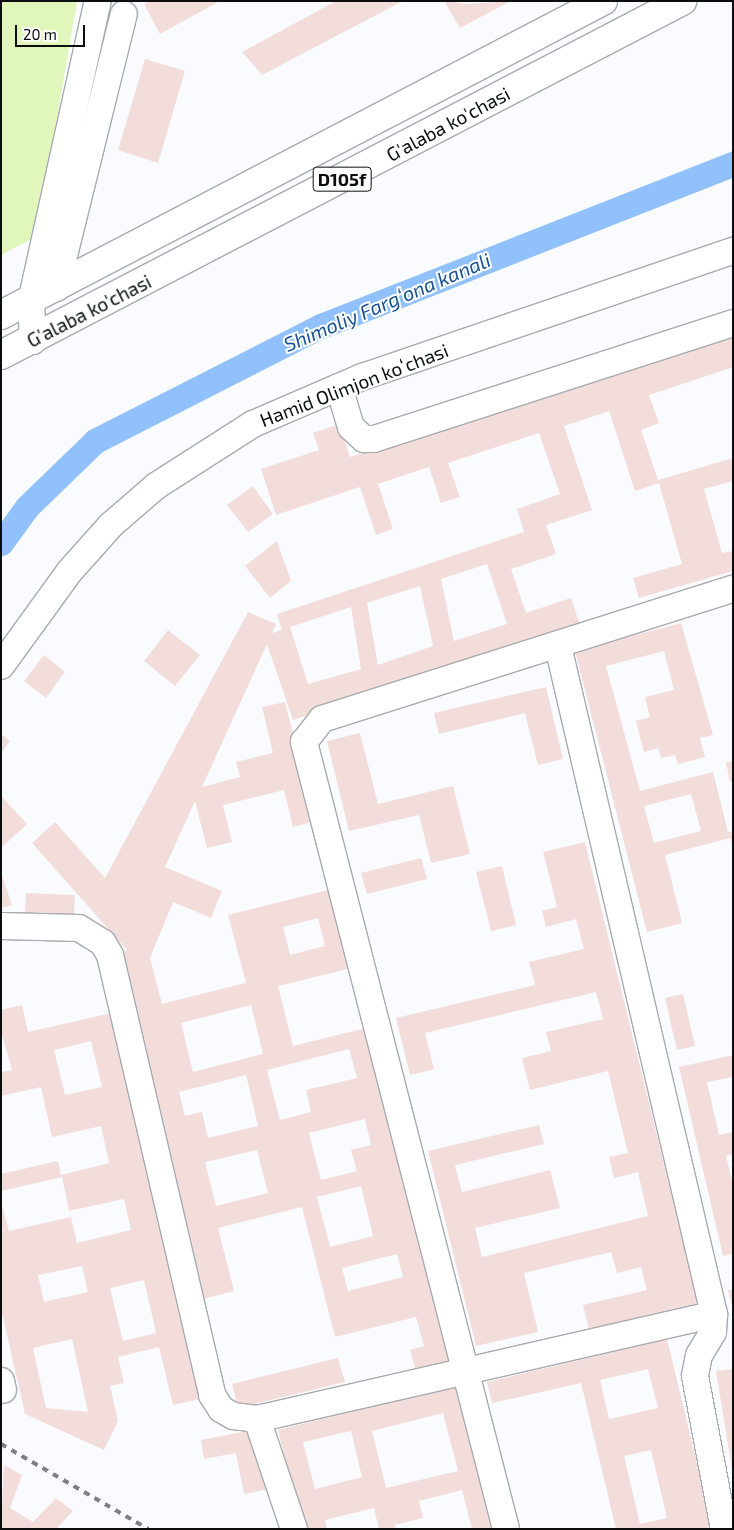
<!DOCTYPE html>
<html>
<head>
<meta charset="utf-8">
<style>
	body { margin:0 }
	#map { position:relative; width:734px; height:1530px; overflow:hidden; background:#f9fbfe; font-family:"Exo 2",sans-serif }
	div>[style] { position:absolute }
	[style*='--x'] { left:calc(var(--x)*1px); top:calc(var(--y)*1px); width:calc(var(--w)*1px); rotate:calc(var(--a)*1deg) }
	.green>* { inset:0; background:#e1f6bb }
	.canal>* { height:25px; margin:-12.5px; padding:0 12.5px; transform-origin:12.5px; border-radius:12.5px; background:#91c1fd }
	.building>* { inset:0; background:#f3dddb }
	.roads { filter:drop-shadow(1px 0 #a7aaaf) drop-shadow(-1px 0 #a7aaaf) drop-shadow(0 1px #a7aaaf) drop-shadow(0 -1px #a7aaaf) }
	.minor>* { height:26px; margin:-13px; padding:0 13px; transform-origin:13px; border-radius:13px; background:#fff }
	.major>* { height:28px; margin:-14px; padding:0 14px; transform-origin:14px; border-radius:14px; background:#fff }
	.rail>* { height:4px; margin-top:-2px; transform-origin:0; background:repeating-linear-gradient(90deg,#7d7f81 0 6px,transparent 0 12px) }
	span { translate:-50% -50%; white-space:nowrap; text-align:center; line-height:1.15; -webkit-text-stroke:4px #fff; paint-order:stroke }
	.shield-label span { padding:1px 4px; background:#fff; border:1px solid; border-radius:4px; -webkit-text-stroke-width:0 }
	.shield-label { font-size:18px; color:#0b0d0e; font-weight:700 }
	.street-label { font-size:19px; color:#0b0d0e }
	.water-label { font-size:20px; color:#175194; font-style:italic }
	.frame { position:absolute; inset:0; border:2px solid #0b0d0e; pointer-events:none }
	.scale { position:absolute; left:15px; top:25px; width:70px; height:22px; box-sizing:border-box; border:2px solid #0b0d0e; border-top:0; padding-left:6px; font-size:15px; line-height:18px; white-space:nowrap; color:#0b0d0e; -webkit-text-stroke:4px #fff; paint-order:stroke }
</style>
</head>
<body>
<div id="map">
	<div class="green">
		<div style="clip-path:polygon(1px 1px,77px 1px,37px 236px,1px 255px)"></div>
	</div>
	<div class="canal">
		<div style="--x:1;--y:543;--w:44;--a:-54.2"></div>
		<div style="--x:27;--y:507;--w:95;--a:-44.1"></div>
		<div style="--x:95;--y:441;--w:254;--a:-27"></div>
		<div style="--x:321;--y:326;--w:443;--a:-21.5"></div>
	</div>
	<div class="building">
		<div style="clip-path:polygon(150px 1px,220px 1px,160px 34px,144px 4px)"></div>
		<div style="clip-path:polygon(336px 1px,403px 1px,262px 75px,242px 52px)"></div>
		<div style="clip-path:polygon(444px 1px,468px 4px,511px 1px,460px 28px)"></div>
		<div style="clip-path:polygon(145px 59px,185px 71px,158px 163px,118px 150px)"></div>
		<div style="clip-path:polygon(evenodd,733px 330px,733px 367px,649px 395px,659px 423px,641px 430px,658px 480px,733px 458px,733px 481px,704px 489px,722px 553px,733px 551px,733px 571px,639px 598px,633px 578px,682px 564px,659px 483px,635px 491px,609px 411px,564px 426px,592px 510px,546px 525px,556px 554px,511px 569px,526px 613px,571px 598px,580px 625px,293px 720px,267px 644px,202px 787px,240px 777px,236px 762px,273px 753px,262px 707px,285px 702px,315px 821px,293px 827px,284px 790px,223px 805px,232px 842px,207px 848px,195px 801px,165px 867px,222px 891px,211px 918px,173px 902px,150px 958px,162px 1004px,246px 983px,228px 915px,332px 889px,352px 968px,278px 986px,293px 1046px,366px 1028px,451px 1363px,416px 1372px,410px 1350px,424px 1346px,416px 1317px,335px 1337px,302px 1207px,218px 1228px,234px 1291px,202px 1299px,147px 1083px,153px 1081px,121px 952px,127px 950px,32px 843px,55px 822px,105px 878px,248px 612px,276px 624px,272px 633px,282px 630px,277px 614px,524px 532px,517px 509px,560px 494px,539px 433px,448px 463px,460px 497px,441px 503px,429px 467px,378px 484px,393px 529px,376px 535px,360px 487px,276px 515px,261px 469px,319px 450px,313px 433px,339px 424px,350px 457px,733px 330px,487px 564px,507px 624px,454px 641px,441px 579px,487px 564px,733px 330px,420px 586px,433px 646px,378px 665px,367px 603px,420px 586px,733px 330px,351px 607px,361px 669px,308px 684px,290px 627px,351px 607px,733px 330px,318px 918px,325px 946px,290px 955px,283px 927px,318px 918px,733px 330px,251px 1005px,263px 1054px,193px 1072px,181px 1023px,251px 1005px,733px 330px,349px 1049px,357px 1078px,306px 1090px,311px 1112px,280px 1120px,267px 1070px,349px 1049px,733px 330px,246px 1075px,258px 1126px,208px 1138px,202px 1112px,185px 1116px,179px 1092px,246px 1075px,733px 330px,365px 1119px,371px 1145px,351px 1150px,357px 1171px,321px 1180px,309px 1133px,365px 1119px,733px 330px,257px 1150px,268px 1193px,216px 1206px,205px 1162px,257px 1150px,733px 330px,361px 1186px,373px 1236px,330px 1247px,317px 1197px,361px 1186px,733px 330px,397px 1254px,403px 1277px,348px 1291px,342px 1268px,397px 1254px)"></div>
		<div style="clip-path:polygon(253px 486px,273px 514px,248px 532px,227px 505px)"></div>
		<div style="clip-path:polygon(277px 541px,291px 581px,270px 598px,245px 566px)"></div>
		<div style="clip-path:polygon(evenodd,681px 623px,713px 735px,700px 738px,705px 757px,678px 764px,675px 755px,661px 758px,658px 748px,644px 752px,636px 721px,650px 717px,645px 697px,674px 690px,664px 651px,606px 666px,640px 791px,713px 772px,728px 832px,733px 831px,733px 847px,730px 838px,665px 855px,682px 923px,647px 932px,575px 651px,681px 623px,691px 794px,701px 831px,654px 843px,644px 806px,691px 794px)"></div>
		<div style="clip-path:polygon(168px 630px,200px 655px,175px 686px,144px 661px)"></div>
		<div style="clip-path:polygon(44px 655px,65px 672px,46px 698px,24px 681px)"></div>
		<div style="clip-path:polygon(546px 687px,563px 759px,538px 765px,525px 713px,439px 734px,434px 713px)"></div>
		<div style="clip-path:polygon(360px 733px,378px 804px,453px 786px,470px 854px,431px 863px,419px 815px,349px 831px,327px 741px)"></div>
		<div style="clip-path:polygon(1px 734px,10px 741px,1px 753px)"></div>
		<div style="clip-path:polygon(733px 761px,733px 781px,730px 782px,726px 762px)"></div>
		<div style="clip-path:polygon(1px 796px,27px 824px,1px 848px)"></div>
		<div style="clip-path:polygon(585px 842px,698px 1303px,589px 1329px,583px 1305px,647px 1290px,641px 1267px,617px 1273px,611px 1252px,524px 1273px,538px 1332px,476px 1346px,428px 1151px,539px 1125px,544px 1144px,455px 1165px,462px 1192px,550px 1170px,560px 1208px,475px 1228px,482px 1257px,648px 1216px,638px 1172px,614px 1178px,609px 1157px,628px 1153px,608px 1071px,530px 1090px,522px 1058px,551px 1051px,546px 1032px,603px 1019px,596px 992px,425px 1033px,434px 1069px,410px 1075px,396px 1018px,535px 985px,529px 962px,584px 949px,576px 919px,546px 927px,542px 911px,557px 907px,543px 852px)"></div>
		<div style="clip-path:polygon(421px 858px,427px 879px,367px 894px,361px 873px)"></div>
		<div style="clip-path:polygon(502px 866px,516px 925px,491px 931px,476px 872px)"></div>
		<div style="clip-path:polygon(1px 873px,12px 905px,1px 908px)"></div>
		<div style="clip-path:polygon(26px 893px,75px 895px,74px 915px,25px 913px)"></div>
		<div style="clip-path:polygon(683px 994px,695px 1046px,677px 1050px,665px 998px)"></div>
		<div style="clip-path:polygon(evenodd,22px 1005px,28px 1032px,112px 1013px,200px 1399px,173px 1405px,159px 1347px,118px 1357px,124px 1383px,110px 1386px,118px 1421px,104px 1450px,25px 1414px,1px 1309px,1px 1202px,9px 1231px,71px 1217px,77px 1243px,131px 1230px,124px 1199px,69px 1211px,62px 1177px,1px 1191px,1px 1174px,58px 1161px,61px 1175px,109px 1163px,101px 1126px,52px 1137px,41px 1087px,1px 1096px,1px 1072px,12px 1070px,1px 1032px,1px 1010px,22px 1005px,91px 1041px,102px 1087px,65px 1095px,54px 1050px,91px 1041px,22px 1005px,82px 1266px,88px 1292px,44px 1302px,38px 1275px,82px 1266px,22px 1005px,144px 1280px,156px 1333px,123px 1341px,110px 1288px,144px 1280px,22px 1005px,72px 1339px,88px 1412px,46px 1408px,33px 1348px,72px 1339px)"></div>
		<div style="clip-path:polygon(733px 1055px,733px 1077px,707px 1082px,719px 1135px,733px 1132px,733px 1154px,726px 1156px,733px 1184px,733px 1254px,723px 1256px,679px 1067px)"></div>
		<div style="clip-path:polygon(733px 1289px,733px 1306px,732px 1306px,728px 1290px)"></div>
		<div style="clip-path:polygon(evenodd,667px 1339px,713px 1529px,616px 1529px,581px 1383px,492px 1403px,487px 1382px,667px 1339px,648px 1369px,658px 1408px,609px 1419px,600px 1380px,648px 1369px,667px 1339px,651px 1450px,667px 1518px,640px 1524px,624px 1456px,651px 1450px)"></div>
		<div style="clip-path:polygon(338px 1358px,345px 1382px,238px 1408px,232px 1384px)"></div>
		<div style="clip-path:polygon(733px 1369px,733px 1470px,732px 1470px,716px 1371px)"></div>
		<div style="clip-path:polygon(evenodd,463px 1384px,499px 1529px,472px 1529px,462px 1490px,419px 1501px,423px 1518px,395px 1525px,396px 1529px,379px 1529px,374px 1508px,325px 1520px,327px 1529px,303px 1529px,278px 1430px,463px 1384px,443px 1413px,458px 1471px,386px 1488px,372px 1431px,443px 1413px,463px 1384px,351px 1431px,362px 1477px,315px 1489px,303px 1442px,351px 1431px)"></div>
		<div style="clip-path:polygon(258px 1429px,270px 1489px,244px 1494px,236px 1453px,204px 1459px,201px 1440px)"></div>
		<div style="clip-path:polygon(4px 1465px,22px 1475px,10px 1508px,33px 1522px,56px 1498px,73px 1511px,56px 1529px,1px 1529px)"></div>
	</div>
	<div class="roads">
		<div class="minor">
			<div style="--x:56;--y:288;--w:282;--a:-76.1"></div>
			<div style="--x:33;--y:341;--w:39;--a:-93"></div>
			<div style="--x:31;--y:302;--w:308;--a:-77.5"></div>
			<div style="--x:339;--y:387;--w:42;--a:73.3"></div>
			<div style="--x:351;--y:427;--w:18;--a:43"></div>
			<div style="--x:364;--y:439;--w:10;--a:0"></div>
			<div style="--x:374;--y:439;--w:377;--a:-17.9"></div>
			<div style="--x:558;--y:646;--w:686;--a:76.86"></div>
			<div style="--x:714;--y:1314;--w:18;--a:93"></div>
			<div style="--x:713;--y:1332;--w:27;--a:121"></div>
			<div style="--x:699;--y:1355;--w:21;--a:101"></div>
			<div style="--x:695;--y:1376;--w:156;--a:79.3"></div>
			<div style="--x:1;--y:666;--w:116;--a:-54.1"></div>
			<div style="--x:69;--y:572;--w:63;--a:-48.2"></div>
			<div style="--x:111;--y:525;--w:60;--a:-40.9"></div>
			<div style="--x:156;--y:486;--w:115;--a:-32.6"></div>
			<div style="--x:253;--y:424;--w:119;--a:-23.3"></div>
			<div style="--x:362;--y:377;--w:392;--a:-18.8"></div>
			<div style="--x:1;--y:926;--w:78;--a:1.5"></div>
			<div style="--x:79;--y:928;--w:28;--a:32"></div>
			<div style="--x:103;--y:943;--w:14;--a:60"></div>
			<div style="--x:110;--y:955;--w:452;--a:76.9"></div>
			<div style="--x:212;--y:1395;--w:17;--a:57"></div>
			<div style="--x:221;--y:1409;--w:14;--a:30"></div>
			<div style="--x:233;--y:1416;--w:24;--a:7"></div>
			<div style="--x:257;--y:1419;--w:469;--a:-12.9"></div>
			<div style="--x:1;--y:1381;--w:9;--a:77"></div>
			<div style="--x:257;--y:1419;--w:116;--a:71.4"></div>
			<div style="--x:506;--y:1529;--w:813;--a:-104.4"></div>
			<div style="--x:304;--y:742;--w:29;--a:-52"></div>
			<div style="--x:322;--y:719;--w:431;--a:-17.6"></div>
		</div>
		<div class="major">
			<div style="--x:1;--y:315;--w:679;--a:-27.55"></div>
			<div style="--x:1;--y:355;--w:768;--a:-27.47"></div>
		</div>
	</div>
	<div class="rail">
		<div style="--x:1;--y:1444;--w:170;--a:30"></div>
	</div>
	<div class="shield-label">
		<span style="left:342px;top:179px">D105f</span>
	</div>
	<div class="street-label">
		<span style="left:448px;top:124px;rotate:-28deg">G'alaba ko'chasi</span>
		<span style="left:89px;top:311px;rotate:-27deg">G'alaba ko'chasi</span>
		<span style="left:354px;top:385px;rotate:-21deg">Hamid Olimjon koʻchasi</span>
	</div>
	<div class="water-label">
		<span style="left:387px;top:302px;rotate:-23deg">Shimoliy Fargʻona kanali</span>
	</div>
	<div class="frame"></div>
	<div class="scale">20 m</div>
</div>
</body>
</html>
